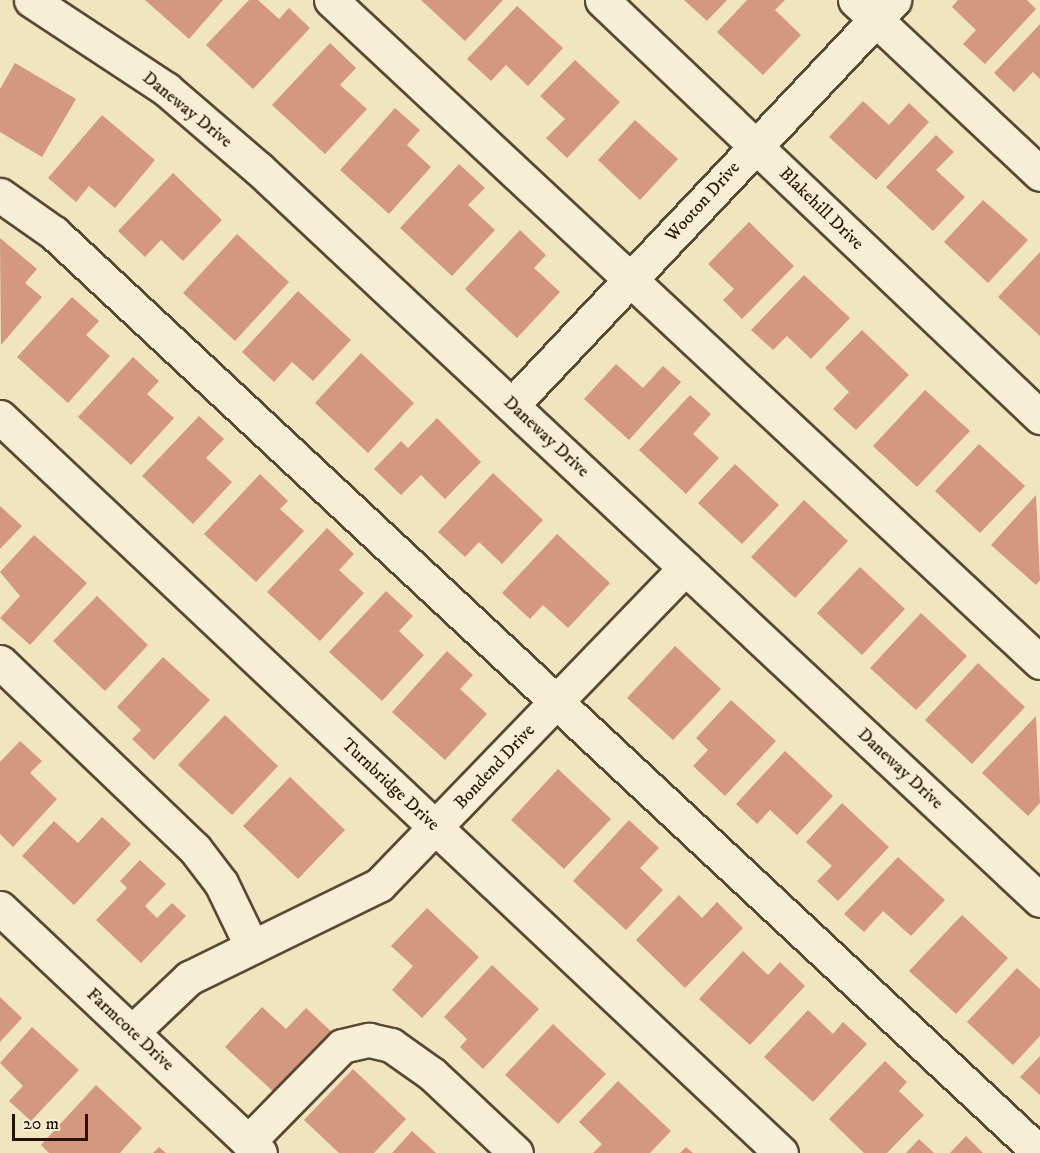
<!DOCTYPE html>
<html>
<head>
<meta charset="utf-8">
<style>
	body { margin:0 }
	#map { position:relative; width:1040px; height:1153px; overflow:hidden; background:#f1e5bf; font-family:"IM FELL DW Pica",serif }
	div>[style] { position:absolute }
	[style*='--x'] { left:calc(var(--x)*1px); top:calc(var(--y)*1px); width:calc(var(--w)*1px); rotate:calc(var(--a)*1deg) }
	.building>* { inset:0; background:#d4987f }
	.roads { filter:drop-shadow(2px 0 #594834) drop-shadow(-2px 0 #594834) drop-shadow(0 2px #594834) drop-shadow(0 -2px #594834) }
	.minor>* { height:33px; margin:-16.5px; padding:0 16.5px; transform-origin:16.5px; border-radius:16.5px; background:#f6eed5 }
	span { translate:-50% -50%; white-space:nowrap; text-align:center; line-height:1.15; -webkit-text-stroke:5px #f6eed5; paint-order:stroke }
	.street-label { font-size:18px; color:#261406 }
	.scale { position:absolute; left:12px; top:1114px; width:76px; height:27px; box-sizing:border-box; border:3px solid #261406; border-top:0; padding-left:8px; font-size:18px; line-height:21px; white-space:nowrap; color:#261406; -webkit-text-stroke:4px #f6eed5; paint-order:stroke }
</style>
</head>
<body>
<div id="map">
	<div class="building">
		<div style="clip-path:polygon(145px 0,223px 0,189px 39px)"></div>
		<div style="clip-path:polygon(249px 0,258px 0,279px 19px,289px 8px,310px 28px,253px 89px,206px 45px)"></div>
		<div style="clip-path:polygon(421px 0,503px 0,465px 41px)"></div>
		<div style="clip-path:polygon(684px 0,727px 0,707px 21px)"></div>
		<div style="clip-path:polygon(747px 0,785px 0,775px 10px,801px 35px,763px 75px,717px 32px)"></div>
		<div style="clip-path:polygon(958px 0,1027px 0,1036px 9px,985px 64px,963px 44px,976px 30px,952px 7px)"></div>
		<div style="clip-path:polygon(517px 6px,563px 48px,528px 86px,506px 65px,491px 81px,467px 59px)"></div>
		<div style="clip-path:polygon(1040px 24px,1040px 79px,1033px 72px,1014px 92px,994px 73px)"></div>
		<div style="clip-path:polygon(330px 43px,356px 68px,340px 85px,367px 109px,325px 154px,272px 105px)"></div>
		<div style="clip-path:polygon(575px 60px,620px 102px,567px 158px,546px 138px,565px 119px,540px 96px)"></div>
		<div style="clip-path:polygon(15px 63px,76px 99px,42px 157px,0 132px,0 89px)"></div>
		<div style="clip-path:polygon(863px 101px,889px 125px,909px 103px,929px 122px,876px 180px,829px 137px)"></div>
		<div style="clip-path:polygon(395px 108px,420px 130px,407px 145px,431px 167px,389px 214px,340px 170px)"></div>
		<div style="clip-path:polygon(102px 115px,155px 160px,115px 208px,89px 186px,76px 202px,48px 178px)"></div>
		<div style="clip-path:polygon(635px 120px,678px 159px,640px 200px,598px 160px)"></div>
		<div style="clip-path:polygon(936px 135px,954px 152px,936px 170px,965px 197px,933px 231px,886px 187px)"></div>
		<div style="clip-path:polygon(459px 164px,485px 188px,468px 205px,495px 230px,452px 276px,400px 228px)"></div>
		<div style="clip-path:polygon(173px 173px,222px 220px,183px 261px,161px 240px,145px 257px,118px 231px)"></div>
		<div style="clip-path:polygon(983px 200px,1028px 240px,988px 283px,944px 242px)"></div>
		<div style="clip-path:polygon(749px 222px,794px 266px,742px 319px,723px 300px,734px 289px,708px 264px)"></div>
		<div style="clip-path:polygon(520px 230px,546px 255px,534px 268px,560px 292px,517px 338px,465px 289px)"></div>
		<div style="clip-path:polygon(237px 234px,289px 282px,235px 341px,183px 293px)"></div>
		<div style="clip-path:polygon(0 238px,37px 269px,25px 283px,42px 297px,1px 345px)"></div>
		<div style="clip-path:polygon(1040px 252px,1040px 336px,998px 297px)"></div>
		<div style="clip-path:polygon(804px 275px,850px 318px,811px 359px,787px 336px,773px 350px,751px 330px)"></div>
		<div style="clip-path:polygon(298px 291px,351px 340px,313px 381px,292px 362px,274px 382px,242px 352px)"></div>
		<div style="clip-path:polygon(72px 297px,99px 321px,86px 335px,110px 356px,68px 403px,17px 357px)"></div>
		<div style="clip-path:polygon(862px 330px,909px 375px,856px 430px,833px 409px,849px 392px,825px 368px)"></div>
		<div style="clip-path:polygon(361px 353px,414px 403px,368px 453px,315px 403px)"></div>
		<div style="clip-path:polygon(133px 357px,159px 381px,147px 394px,174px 418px,131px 465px,78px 417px)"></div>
		<div style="clip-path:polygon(616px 364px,643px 388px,663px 366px,681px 382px,629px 440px,584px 399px)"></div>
		<div style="clip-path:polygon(925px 390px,970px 431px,917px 487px,873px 446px)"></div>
		<div style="clip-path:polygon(690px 395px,711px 414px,693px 434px,719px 458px,686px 494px,639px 450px)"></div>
		<div style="clip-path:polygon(199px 416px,224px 439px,206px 458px,232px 482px,193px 524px,142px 476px)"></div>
		<div style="clip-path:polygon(437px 418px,481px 462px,445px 499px,421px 475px,401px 495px,374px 469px,401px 441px,408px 448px)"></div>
		<div style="clip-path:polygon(979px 444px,1025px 486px,980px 533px,935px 491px)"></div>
		<div style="clip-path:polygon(735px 464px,779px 505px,742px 544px,698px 503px)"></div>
		<div style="clip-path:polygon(493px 473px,543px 520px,502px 564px,479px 542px,465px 557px,438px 532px)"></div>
		<div style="clip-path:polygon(260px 474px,288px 501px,280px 509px,304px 531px,256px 582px,204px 534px)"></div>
		<div style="clip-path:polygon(1036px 495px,1040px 580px,1036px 585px,991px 545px)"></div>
		<div style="clip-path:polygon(804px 500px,848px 541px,795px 598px,751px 557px)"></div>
		<div style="clip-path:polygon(0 506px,22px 526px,0 549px)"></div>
		<div style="clip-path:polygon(327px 528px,354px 554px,339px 570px,364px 593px,320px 641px,267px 592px)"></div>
		<div style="clip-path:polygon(557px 534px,610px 583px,568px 628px,543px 605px,530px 619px,502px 593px)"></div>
		<div style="clip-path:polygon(34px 535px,87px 583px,30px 645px,0 618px,20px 596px,0 572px)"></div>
		<div style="clip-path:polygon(860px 567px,905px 609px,862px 655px,817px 613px)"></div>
		<div style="clip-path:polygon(386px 591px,413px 616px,399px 631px,424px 655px,382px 701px,329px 652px)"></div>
		<div style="clip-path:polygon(97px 596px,148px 645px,105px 691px,53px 641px)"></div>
		<div style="clip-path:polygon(921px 613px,967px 656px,916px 710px,870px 668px)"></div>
		<div style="clip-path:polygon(675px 646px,721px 689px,673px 740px,627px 698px)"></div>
		<div style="clip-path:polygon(447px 651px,473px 675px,460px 689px,487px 714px,445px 760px,392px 712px)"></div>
		<div style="clip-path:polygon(163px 657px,210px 700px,154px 760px,132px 739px,141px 730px,117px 707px)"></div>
		<div style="clip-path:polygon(978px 663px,1025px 707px,972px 764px,925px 720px)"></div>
		<div style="clip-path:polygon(731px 700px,776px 741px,725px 796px,693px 766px,708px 750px,696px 738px)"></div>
		<div style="clip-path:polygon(225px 715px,278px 766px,232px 815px,178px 765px)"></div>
		<div style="clip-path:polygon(1036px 716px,1040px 803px,1028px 816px,982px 773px)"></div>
		<div style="clip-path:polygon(20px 741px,42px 761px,30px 773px,57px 799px,13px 847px,0 834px,0 762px)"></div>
		<div style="clip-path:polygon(785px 751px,833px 796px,797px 835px,770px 810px,757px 824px,736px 804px)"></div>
		<div style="clip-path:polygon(558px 769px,611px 819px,564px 869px,511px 820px)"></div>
		<div style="clip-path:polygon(290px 777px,345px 830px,298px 879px,243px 826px)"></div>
		<div style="clip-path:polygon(842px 803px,889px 847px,838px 901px,817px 881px,832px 866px,806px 842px)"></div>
		<div style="clip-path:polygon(102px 817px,131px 844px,74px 905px,22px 856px,54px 821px,78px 843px)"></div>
		<div style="clip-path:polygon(629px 820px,659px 848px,640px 868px,663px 890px,626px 930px,573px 881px)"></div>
		<div style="clip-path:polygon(898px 857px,945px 900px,911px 936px,883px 911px,864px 932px,844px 914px)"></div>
		<div style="clip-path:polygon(140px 860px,166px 884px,145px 906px,157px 918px,172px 903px,186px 916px,141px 963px,96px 920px,127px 888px,120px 881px)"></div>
		<div style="clip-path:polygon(679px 895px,702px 918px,717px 902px,743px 928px,685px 988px,636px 940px)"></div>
		<div style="clip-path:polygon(427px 908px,479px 957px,422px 1018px,392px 990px,413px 966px,391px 946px)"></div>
		<div style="clip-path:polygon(962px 915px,1008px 958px,956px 1014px,909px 971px)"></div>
		<div style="clip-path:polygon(743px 951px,768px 975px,780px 962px,805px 986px,750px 1045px,699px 999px)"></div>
		<div style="clip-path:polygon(492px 965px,539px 1009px,483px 1069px,460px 1047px,467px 1039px,444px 1017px)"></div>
		<div style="clip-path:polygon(1017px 968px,1040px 989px,1040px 1036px,1013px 1065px,967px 1022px)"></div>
		<div style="clip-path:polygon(0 997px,22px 1018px,0 1042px)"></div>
		<div style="clip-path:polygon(262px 1007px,286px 1029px,306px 1008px,335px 1035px,278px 1096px,225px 1047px)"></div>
		<div style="clip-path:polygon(808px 1010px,833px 1034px,843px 1022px,867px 1044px,813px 1102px,764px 1057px)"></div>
		<div style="clip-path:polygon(553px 1024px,606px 1074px,558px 1124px,505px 1075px)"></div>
		<div style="clip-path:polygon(32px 1027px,79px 1070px,31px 1121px,9px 1101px,23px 1086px,0 1063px)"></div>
		<div style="clip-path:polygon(1040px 1056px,1040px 1095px,1020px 1077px)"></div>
		<div style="clip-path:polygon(885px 1061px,907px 1082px,899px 1091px,924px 1115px,887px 1153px,864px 1153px,829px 1119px)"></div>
		<div style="clip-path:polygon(353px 1069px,406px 1119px,374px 1153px,339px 1153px,304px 1120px)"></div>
		<div style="clip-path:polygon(618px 1081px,671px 1131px,650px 1153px,593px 1153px,602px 1144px,579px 1122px)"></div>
		<div style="clip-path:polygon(96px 1085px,142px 1128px,120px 1153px,49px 1153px,41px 1145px)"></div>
		<div style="clip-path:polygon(412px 1131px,436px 1153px,392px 1153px)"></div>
		<div style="clip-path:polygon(966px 1136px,983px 1153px,950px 1153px)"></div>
		<div style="clip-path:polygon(919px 1139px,934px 1153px,906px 1153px)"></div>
		<div style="clip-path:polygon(159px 1147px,166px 1153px,153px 1153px)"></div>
		<div style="clip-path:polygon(686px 1147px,693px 1153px,680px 1153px)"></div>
	</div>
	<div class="roads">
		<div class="minor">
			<div style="--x:31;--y:0;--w:162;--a:33.4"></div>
			<div style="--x:166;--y:89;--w:121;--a:40.7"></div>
			<div style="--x:258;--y:168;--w:1071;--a:43.11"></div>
			<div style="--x:331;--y:0;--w:970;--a:43.04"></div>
			<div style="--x:602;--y:0;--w:605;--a:43.59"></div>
			<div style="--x:855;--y:0;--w:254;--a:43.2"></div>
			<div style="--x:0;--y:195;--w:66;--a:35.1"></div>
			<div style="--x:54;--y:233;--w:1349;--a:43.02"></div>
			<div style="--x:512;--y:405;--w:557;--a:-46.67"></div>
			<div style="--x:0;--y:417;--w:1073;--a:43.3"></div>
			<div style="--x:0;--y:662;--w:270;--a:43.8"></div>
			<div style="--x:195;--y:849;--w:43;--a:52.6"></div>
			<div style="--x:221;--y:883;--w:71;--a:64.2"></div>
			<div style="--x:0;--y:908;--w:357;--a:43.3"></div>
			<div style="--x:132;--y:1032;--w:79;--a:-43.5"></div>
			<div style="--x:189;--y:978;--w:212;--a:-26.1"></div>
			<div style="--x:379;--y:885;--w:441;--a:-46"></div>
			<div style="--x:248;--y:1142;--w:134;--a:-45.6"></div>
			<div style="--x:342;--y:1046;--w:28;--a:-13"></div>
			<div style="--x:369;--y:1040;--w:23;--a:13"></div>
			<div style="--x:391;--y:1045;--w:50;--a:35.3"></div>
			<div style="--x:432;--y:1074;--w:115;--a:43.2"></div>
		</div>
	</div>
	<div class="street-label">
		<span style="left:187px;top:110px;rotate:39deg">Daneway Drive</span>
		<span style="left:703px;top:202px;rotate:-48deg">Wooton Drive</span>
		<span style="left:821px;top:209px;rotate:44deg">Blakehill Drive</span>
		<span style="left:546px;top:437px;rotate:43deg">Daneway Drive</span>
		<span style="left:495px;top:767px;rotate:-47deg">Bondend Drive</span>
		<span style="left:900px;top:769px;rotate:43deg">Daneway Drive</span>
		<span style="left:390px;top:785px;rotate:43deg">Turnbridge Drive</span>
		<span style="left:130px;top:1030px;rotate:43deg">Farmcote Drive</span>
	</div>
	<div class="scale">20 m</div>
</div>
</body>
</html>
